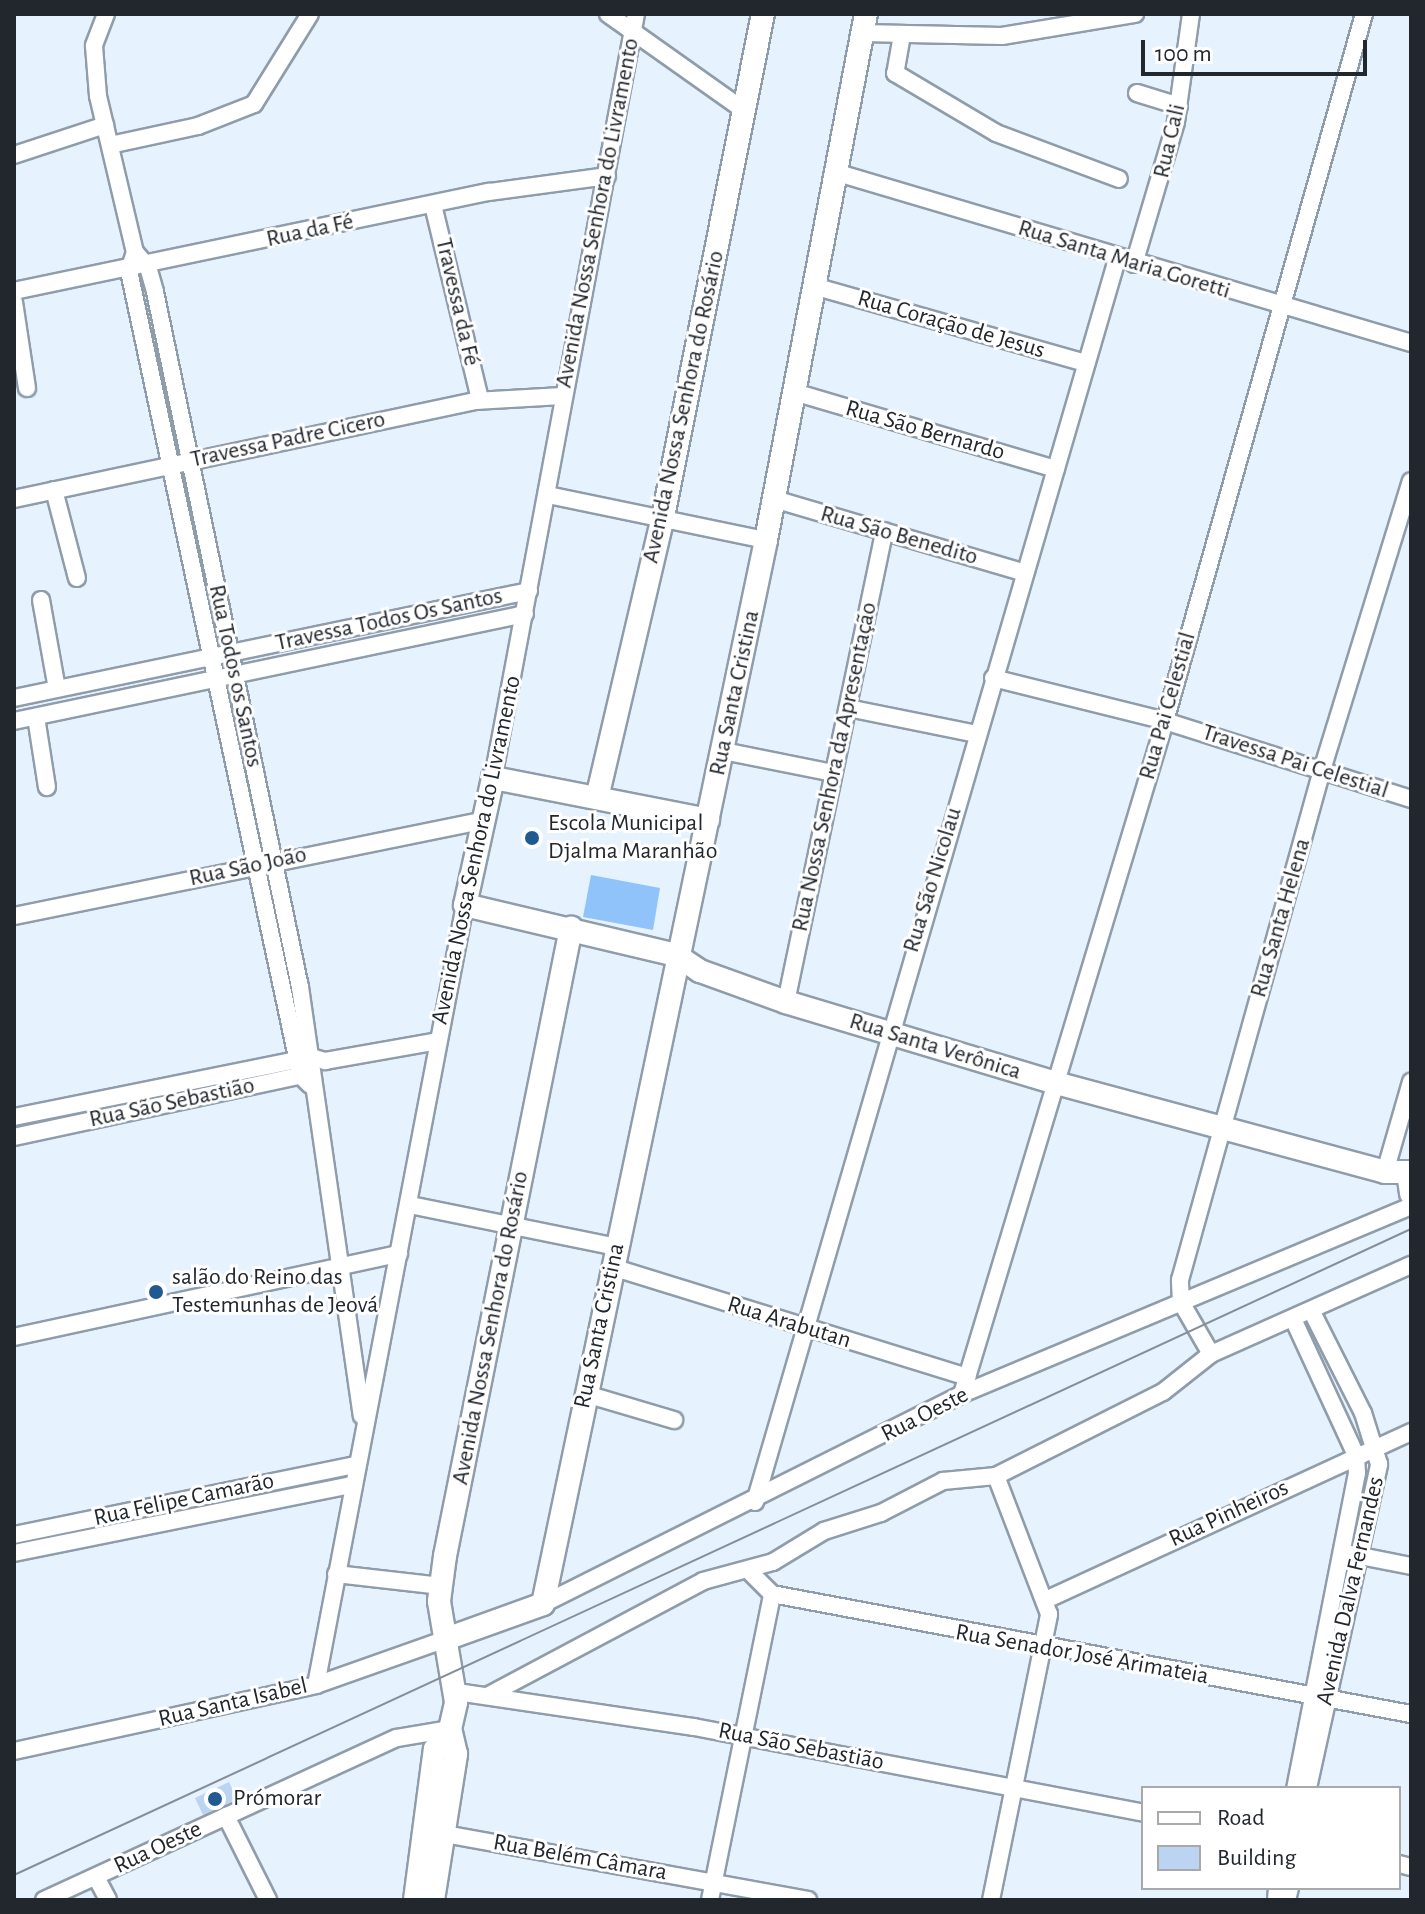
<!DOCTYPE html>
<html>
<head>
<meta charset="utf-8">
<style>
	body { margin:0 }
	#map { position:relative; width:1425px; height:1914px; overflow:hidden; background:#e6f2fe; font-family:"Alegreya Sans",sans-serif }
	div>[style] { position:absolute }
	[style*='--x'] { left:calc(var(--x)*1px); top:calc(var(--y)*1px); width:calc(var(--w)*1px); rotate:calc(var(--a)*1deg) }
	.green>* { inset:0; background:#90c3fa }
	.building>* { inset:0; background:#bad4f2 }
	.roads { filter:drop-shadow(2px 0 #8f9caa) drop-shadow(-2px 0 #8f9caa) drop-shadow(0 2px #8f9caa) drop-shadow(0 -2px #8f9caa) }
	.street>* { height:16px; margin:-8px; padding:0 8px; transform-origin:8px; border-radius:8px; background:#fff }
	.secondary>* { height:22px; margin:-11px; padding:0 11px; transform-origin:11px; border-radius:11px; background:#fff }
	.tram>* { height:2px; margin:-1px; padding:0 1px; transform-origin:1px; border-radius:1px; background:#868f98 }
	.dots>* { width:22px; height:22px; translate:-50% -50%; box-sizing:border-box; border:4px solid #fff; border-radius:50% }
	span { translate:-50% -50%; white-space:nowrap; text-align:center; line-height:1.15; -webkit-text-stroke:6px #fff; paint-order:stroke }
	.street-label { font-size:24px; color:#22272d }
	.poi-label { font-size:24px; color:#22272d }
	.left { translate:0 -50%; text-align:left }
	.frame { position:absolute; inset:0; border:16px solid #22272d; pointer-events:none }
	.legend { position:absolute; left:1141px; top:1786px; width:260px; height:104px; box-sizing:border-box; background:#fff; border:2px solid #a7a9ab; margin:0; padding:10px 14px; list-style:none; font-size:24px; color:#22272d }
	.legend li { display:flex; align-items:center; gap:16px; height:40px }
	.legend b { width:40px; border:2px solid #a7a9ab }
	.scale { position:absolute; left:1141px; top:40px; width:226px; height:36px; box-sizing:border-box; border:4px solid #22272d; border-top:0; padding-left:10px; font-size:24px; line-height:28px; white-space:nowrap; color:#22272d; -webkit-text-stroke:6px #fff; paint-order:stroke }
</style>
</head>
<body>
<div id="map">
	<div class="green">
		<div style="clip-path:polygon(591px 875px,660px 888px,653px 930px,583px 917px)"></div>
	</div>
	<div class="building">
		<div style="clip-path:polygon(229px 1782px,237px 1799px,203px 1815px,195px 1798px)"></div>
	</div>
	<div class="roads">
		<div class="street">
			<div style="--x:106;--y:14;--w:34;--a:111"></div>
			<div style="--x:94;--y:46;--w:50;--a:85.4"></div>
			<div style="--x:98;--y:96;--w:160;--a:76.7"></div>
			<div style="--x:135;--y:252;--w:20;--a:49"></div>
			<div style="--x:148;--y:267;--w:26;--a:74"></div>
			<div style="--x:155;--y:292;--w:710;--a:78.22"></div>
			<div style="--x:300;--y:987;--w:433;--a:81.8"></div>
			<div style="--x:608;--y:14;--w:168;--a:35.3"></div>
			<div style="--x:862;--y:33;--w:140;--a:1.2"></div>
			<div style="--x:1002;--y:36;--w:135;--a:-9.4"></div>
			<div style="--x:902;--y:35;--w:39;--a:100"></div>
			<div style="--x:895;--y:73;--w:117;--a:30.7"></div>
			<div style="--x:996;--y:133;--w:131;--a:20.5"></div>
			<div style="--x:1137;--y:93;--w:44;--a:17.2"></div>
			<div style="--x:110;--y:145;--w:90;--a:-12.2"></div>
			<div style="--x:198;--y:126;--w:60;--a:-21.4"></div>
			<div style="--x:254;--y:104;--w:106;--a:-58.1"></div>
			<div style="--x:14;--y:155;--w:96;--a:-18.2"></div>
			<div style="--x:838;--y:173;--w:598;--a:16.52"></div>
			<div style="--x:433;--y:205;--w:201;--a:76.4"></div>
			<div style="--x:135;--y:252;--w:20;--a:108"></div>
			<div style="--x:129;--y:271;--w:823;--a:77.94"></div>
			<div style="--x:301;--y:1076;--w:13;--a:45"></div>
			<div style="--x:1134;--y:264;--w:148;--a:-73.5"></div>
			<div style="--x:1176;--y:122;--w:109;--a:-82.1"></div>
			<div style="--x:817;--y:287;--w:280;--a:15.8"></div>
			<div style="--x:14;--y:291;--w:485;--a:-11.8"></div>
			<div style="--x:489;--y:192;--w:119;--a:-7.7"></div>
			<div style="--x:14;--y:302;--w:87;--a:81.4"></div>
			<div style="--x:794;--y:392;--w:273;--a:16.4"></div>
			<div style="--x:54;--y:490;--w:91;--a:75.4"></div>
			<div style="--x:548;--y:495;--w:223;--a:11.7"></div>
			<div style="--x:14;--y:499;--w:470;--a:-12"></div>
			<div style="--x:474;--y:401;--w:89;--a:-3.2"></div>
			<div style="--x:774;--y:499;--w:262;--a:16.4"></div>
			<div style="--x:41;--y:600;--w:90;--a:79.8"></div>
			<div style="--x:993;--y:678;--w:177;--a:14"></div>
			<div style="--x:1165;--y:721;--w:258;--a:17.6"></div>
			<div style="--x:14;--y:698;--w:526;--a:-11.74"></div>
			<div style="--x:848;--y:708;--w:132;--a:11.4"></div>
			<div style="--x:36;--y:717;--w:71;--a:81.1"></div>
			<div style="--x:14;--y:721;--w:522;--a:-11.83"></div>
			<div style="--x:723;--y:751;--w:112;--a:11.3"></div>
			<div style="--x:493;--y:778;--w:777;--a:-79.4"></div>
			<div style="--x:14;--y:916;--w:479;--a:-11.5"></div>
			<div style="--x:786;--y:1002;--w:481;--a:-78.2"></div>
			<div style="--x:14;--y:1117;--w:303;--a:-11.4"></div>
			<div style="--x:311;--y:1057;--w:15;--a:16"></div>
			<div style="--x:325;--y:1061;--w:115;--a:-10"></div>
			<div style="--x:14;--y:1137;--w:302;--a:-12.1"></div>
			<div style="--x:1385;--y:1172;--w:94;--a:-73.9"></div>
			<div style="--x:410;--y:1205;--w:210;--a:11.5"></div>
			<div style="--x:612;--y:1267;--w:372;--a:17.2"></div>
			<div style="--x:1294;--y:1321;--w:148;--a:65.2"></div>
			<div style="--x:1356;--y:1455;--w:18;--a:87"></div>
			<div style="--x:1357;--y:1473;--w:321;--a:101.1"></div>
			<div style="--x:14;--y:1337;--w:394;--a:-12.2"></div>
			<div style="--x:1211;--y:1354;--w:60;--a:-120"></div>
			<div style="--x:1181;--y:1302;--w:22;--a:-93"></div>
			<div style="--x:1180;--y:1280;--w:529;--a:-74.44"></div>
			<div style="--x:1322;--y:770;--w:302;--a:-72.9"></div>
			<div style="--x:586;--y:1394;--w:92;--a:16.5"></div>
			<div style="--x:962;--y:1394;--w:703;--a:-73.21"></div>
			<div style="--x:1165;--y:721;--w:734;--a:-74.28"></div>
			<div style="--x:755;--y:1502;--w:1295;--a:-73.76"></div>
			<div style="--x:14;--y:1535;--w:348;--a:-11.6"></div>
			<div style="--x:14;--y:1553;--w:344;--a:-11.4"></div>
			<div style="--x:1350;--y:1554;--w:62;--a:11.1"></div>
			<div style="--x:749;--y:1571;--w:33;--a:45"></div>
			<div style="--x:772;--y:1594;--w:650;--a:10.64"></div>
			<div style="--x:336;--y:1574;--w:106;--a:6.5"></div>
			<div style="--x:1048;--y:1599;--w:400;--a:-24.7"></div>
			<div style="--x:543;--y:1604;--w:469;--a:-26.6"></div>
			<div style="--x:962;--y:1394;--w:487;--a:-22.7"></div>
			<div style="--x:316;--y:1685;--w:794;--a:-79.19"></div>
			<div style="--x:457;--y:1692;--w:240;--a:8.4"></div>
			<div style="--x:694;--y:1727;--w:457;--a:10.8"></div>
			<div style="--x:489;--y:1695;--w:242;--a:-28"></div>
			<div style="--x:703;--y:1581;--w:73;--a:-15.2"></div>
			<div style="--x:773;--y:1562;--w:60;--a:-31.3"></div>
			<div style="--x:824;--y:1531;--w:60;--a:-17.5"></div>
			<div style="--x:881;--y:1513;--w:70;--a:-27.3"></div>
			<div style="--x:943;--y:1481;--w:53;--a:-5.4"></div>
			<div style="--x:996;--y:1476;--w:187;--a:-26.7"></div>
			<div style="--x:1163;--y:1392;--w:61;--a:-38.4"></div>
			<div style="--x:1211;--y:1354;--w:219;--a:-24"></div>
			<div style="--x:14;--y:1751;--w:309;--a:-12.3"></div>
			<div style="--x:316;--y:1685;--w:138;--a:-19.5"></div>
			<div style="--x:1308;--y:1788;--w:332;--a:-77.6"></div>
			<div style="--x:1379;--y:1464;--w:53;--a:-107.4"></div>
			<div style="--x:1363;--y:1413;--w:113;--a:-116.8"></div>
			<div style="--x:226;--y:1816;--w:94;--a:63.4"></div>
			<div style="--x:445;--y:1834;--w:369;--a:10.3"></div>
			<div style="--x:1399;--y:1864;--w:12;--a:14"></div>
			<div style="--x:96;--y:1877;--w:26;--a:62"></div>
			<div style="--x:44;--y:1900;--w:388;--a:-24.7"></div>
			<div style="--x:397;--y:1738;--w:54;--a:-9.6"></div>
			<div style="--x:710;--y:1900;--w:312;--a:-78.5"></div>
			<div style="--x:991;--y:1900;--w:292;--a:-78.5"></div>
			<div style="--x:1049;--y:1614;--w:148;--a:-111"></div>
			<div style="--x:1276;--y:1900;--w:12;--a:-85"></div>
			<div style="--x:1287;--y:1900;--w:12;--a:-76"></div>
		</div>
		<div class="secondary">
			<div style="--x:597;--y:798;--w:289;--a:-76.8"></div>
			<div style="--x:663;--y:517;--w:513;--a:-78.76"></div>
			<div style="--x:708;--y:820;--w:219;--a:-168.9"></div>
			<div style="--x:493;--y:778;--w:130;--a:102.4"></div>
			<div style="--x:465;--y:905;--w:217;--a:13.3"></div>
			<div style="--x:676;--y:955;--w:29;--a:34"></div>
			<div style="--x:700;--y:971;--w:91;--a:19.8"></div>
			<div style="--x:786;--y:1002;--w:282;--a:16.7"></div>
			<div style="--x:1056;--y:1083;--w:341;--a:15.1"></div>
			<div style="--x:1385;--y:1172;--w:26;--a:0"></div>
			<div style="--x:1408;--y:1172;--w:22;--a:82"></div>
			<div style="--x:446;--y:1639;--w:103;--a:-19.8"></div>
			<div style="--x:543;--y:1604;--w:1087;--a:-78.16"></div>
			<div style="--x:766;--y:540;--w:535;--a:-79.24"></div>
			<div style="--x:415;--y:1900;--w:152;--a:-82.5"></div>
			<div style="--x:435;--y:1749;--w:25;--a:-53"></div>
			<div style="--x:450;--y:1729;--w:28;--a:-77"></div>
			<div style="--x:456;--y:1702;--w:102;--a:-99.6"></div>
			<div style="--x:439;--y:1601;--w:45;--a:-82.4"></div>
			<div style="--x:445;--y:1556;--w:641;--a:-78.65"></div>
			<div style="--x:433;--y:1900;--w:148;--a:-81"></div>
			<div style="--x:456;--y:1754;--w:26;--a:-103"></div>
		</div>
	</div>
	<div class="tram">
		<div style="--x:14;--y:1875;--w:1539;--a:-24.82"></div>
	</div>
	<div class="dots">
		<div style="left:532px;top:838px;background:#215a91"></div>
		<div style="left:156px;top:1292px;background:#215a91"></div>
		<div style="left:215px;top:1799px;background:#215a91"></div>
	</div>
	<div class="street-label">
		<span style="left:1170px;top:141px;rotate:-77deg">Rua Cali</span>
		<span style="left:598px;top:213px;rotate:-79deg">Avenida Nossa Senhora do Livramento</span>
		<span style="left:310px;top:231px;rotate:-12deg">Rua da Fé</span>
		<span style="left:1124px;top:260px;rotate:17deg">Rua Santa Maria Goretti</span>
		<span style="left:457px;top:302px;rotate:77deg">Travessa da Fé</span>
		<span style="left:951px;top:325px;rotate:16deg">Rua Coração de Jesus</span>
		<span style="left:684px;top:407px;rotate:-78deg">Avenida Nossa Senhora do Rosário</span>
		<span style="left:925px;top:431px;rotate:16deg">Rua São Bernardo</span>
		<span style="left:288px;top:440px;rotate:-12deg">Travessa Padre Cicero</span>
		<span style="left:899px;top:536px;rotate:16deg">Rua São Benedito</span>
		<span style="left:389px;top:620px;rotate:-12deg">Travessa Todos Os Santos</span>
		<span style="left:235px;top:676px;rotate:78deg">Rua Todos os Santos</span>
		<span style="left:735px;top:693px;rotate:-78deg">Rua Santa Cristina</span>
		<span style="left:1168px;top:706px;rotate:-74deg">Rua Pai Celestial</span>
		<span style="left:1295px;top:762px;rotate:18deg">Travessa Pai Celestial</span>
		<span style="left:835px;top:767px;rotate:-78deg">Rua Nossa Senhora da Apresentação</span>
		<span style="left:477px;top:850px;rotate:-78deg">Avenida Nossa Senhora do Livramento</span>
		<span style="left:248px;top:867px;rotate:-12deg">Rua São João</span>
		<span style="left:933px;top:880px;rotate:-73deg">Rua São Nicolau</span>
		<span style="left:1281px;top:918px;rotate:-74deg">Rua Santa Helena</span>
		<span style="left:935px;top:1047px;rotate:17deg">Rua Santa Verônica</span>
		<span style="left:172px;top:1103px;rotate:-12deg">Rua São Sebastião</span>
		<span style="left:789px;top:1323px;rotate:17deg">Rua Arabutan</span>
		<span style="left:600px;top:1326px;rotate:-78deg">Rua Santa Cristina</span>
		<span style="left:491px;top:1328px;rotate:-79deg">Avenida Nossa Senhora do Rosário</span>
		<span style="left:925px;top:1415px;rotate:-27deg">Rua Oeste</span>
		<span style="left:184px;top:1500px;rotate:-12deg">Rua Felipe Camarão</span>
		<span style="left:1229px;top:1514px;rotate:-25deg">Rua Pinheiros</span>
		<span style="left:1351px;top:1591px;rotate:-77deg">Avenida Dalva Fernandes</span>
		<span style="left:1082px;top:1655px;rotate:10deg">Rua Senador José Arimateia</span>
		<span style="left:233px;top:1703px;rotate:-13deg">Rua Santa Isabel</span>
		<span style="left:801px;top:1747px;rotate:11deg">Rua São Sebastião</span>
		<span style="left:158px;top:1848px;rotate:-25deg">Rua Oeste</span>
		<span style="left:580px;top:1858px;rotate:10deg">Rua Belém Câmara</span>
	</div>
	<div class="poi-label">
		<span class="left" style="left:548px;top:838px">Escola Municipal<br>Djalma Maranhão</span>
		<span class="left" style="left:172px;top:1292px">salão do Reino das<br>Testemunhas de Jeová</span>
		<span class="left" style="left:233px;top:1799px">Prómorar</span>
	</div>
	<div class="frame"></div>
	<ul class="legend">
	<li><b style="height:10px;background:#fff"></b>Road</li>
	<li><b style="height:22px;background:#bad4f2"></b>Building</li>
	</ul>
	<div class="scale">100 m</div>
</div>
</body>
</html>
